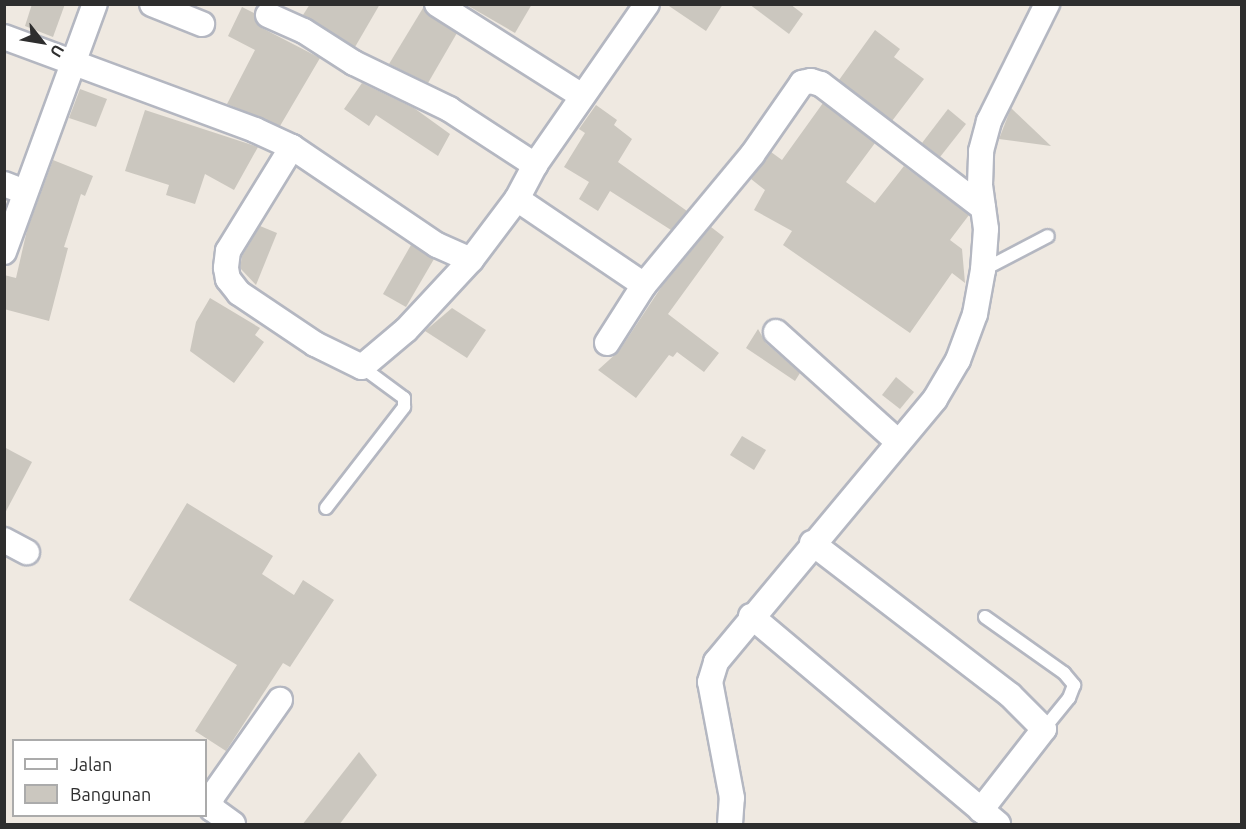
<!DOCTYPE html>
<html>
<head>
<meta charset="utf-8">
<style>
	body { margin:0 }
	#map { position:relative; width:1246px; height:829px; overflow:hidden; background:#efe9e1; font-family:Ubuntu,sans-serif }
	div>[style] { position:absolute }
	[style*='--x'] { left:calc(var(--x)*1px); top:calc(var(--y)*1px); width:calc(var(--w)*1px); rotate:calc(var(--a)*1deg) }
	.building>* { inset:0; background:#cbc7bf }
	.roads { filter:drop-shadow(2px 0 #b4b7c1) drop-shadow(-2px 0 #b4b7c1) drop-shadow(0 2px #b4b7c1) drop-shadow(0 -2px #b4b7c1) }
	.service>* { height:12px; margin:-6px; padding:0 6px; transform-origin:6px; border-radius:6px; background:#fff }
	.minor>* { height:24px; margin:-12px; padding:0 12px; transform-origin:12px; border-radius:12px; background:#fff }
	span { translate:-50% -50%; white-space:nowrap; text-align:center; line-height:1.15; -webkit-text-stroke:4.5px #fff; paint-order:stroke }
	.frame { position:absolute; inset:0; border:6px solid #2e2e2e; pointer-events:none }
	.legend { position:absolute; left:12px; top:739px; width:195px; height:78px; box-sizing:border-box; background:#fff; border:2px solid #ababab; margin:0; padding:8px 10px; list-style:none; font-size:18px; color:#2e2e2e }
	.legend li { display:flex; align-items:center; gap:12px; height:30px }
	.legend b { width:30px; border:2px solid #ababab }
	.north { position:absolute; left:12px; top:12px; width:60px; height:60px; -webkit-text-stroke:4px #fff; paint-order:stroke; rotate:121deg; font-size:16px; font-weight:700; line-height:24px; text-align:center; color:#2e2e2e }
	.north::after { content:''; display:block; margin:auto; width:21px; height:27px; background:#2e2e2e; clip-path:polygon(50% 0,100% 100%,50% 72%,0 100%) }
</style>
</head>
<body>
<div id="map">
	<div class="building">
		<div style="clip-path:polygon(32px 4px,65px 4px,53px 37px,25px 26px)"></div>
		<div style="clip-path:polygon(310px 4px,380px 4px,355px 47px,303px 15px)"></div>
		<div style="clip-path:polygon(465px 4px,532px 4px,515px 33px)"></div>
		<div style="clip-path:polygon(666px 4px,723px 4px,706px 31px)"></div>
		<div style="clip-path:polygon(749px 4px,790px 4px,803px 14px,789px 34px)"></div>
		<div style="clip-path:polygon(242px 7px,254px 13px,262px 28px,320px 58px,280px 126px,227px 104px,255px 50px,228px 36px)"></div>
		<div style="clip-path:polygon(423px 8px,457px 33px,428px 83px,389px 64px)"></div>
		<div style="clip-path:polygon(875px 30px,900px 49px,894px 57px,924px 79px,892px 121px,839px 80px)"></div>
		<div style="clip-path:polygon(362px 83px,414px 108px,450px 134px,438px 156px,376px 115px,369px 126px,344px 109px)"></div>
		<div style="clip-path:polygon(80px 89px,107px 99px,96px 127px,69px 118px)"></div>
		<div style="clip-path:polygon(823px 103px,875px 143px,846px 182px,875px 203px,904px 166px,969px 215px,950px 240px,962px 249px,965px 283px,952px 273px,910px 333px,783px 245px,792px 231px,754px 210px,765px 190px,751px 179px,771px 152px,782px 160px)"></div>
		<div style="clip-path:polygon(596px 105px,617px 120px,614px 125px,632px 139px,618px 162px,687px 211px,671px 230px,610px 191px,598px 211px,579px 199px,589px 182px,564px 167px,585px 133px,579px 129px)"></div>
		<div style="clip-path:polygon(1011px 108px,1051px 146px,999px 139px)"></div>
		<div style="clip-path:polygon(948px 109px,966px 124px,940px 157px,922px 143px)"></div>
		<div style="clip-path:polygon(145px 110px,258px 147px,234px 190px,205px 174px,195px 204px,166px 195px,169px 185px,125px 171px)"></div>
		<div style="clip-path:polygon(53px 160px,93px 176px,85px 196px,81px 194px,64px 247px,68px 248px,49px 321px,4px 309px,4px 275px,16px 278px,27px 230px)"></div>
		<div style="clip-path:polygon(260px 226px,277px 233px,256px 285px,240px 268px,242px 256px)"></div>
		<div style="clip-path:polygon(711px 227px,724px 237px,668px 314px,719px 353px,704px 372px,677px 352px,673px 357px,669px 355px,636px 398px,598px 370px,619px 351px,662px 286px)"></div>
		<div style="clip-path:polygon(411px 245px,434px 259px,406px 307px,383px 294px)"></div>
		<div style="clip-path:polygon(210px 298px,260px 328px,255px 335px,264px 342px,234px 383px,190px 351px,196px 322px)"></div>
		<div style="clip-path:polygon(452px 308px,486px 330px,467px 358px,425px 331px)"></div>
		<div style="clip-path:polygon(758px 329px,766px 343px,800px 373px,795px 381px,746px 348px)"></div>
		<div style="clip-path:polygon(896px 377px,914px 392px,900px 409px,882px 395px)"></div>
		<div style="clip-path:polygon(742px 436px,766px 450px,754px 470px,730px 455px)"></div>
		<div style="clip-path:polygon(4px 447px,32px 462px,4px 515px)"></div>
		<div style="clip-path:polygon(187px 503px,273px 556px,262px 574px,294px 595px,303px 580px,334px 600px,290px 667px,283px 663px,226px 751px,195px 731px,237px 665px,129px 600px)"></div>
		<div style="clip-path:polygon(359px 752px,377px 775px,339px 825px,302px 825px)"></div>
	</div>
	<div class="roads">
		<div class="service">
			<div style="--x:983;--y:270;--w:73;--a:-27.6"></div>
			<div style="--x:326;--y:508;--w:128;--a:-52.3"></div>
			<div style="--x:404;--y:407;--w:9;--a:-90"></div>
			<div style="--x:404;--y:398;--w:52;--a:-143.6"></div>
			<div style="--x:985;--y:617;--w:97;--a:35.3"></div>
			<div style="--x:1064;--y:673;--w:16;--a:50"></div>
			<div style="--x:1074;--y:685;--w:14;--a:111"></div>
			<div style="--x:1069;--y:698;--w:40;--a:129"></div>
		</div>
		<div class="minor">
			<div style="--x:152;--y:4;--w:54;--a:21.8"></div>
			<div style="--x:437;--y:4;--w:172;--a:32.4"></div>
			<div style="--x:268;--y:15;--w:39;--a:24"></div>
			<div style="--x:304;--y:31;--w:59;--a:32.6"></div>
			<div style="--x:354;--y:63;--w:106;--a:25.8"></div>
			<div style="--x:449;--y:109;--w:103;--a:33.1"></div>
			<div style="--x:4;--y:37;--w:268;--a:20.3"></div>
			<div style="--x:255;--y:130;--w:41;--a:24.7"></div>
			<div style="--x:292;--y:147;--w:175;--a:34.1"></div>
			<div style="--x:437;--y:245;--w:37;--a:24"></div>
			<div style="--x:471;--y:260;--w:76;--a:-53"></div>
			<div style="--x:517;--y:199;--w:38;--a:-62"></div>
			<div style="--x:535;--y:165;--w:196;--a:-55.2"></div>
			<div style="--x:292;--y:147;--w:122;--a:121.6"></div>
			<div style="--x:228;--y:251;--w:17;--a:97"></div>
			<div style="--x:226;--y:268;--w:11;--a:80"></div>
			<div style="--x:228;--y:279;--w:18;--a:52"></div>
			<div style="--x:239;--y:293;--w:92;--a:33.9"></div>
			<div style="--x:315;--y:344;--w:52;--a:26.1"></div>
			<div style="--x:362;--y:367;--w:57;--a:-40.1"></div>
			<div style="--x:406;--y:330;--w:96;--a:-47.1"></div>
			<div style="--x:4;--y:184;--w:22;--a:21"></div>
			<div style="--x:517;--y:199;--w:153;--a:34.1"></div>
			<div style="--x:4;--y:252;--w:264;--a:-69.9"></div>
			<div style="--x:776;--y:332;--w:164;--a:42"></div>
			<div style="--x:607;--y:343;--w:69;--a:-57.5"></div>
			<div style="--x:644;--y:285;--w:169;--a:-50.3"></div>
			<div style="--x:752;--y:155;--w:88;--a:-55.2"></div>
			<div style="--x:802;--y:83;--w:9;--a:-13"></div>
			<div style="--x:811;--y:81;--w:10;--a:17"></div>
			<div style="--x:821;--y:84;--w:204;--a:37.4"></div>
			<div style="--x:4;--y:540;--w:26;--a:28"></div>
			<div style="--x:812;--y:543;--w:250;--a:37.5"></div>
			<div style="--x:1010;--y:695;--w:48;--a:45"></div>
			<div style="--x:1044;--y:729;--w:103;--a:127.9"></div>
			<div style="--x:751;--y:616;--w:323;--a:40.1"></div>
			<div style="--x:233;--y:824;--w:26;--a:-144"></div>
			<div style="--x:212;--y:809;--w:11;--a:-95"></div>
			<div style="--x:211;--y:798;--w:120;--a:-54.9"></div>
			<div style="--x:730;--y:824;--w:26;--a:-86"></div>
			<div style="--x:732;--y:798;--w:118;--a:-100.7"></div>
			<div style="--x:710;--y:682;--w:21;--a:-73"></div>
			<div style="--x:716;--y:662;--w:342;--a:-50.2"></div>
			<div style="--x:935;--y:399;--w:45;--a:-59.5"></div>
			<div style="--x:958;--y:360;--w:49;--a:-69.7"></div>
			<div style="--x:975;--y:314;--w:45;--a:-79.7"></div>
			<div style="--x:983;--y:270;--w:41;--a:-85.8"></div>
			<div style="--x:986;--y:229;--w:44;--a:-97.8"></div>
			<div style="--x:980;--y:185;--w:34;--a:-88"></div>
			<div style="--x:981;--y:151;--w:31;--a:-75"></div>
			<div style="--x:989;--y:121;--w:131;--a:-63.6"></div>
		</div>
	</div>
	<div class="frame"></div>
	<ul class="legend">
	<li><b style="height:8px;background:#fff"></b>Jalan</li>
	<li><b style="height:16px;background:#cbc7bf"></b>Bangunan</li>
	</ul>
	<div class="north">U</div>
</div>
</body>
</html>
